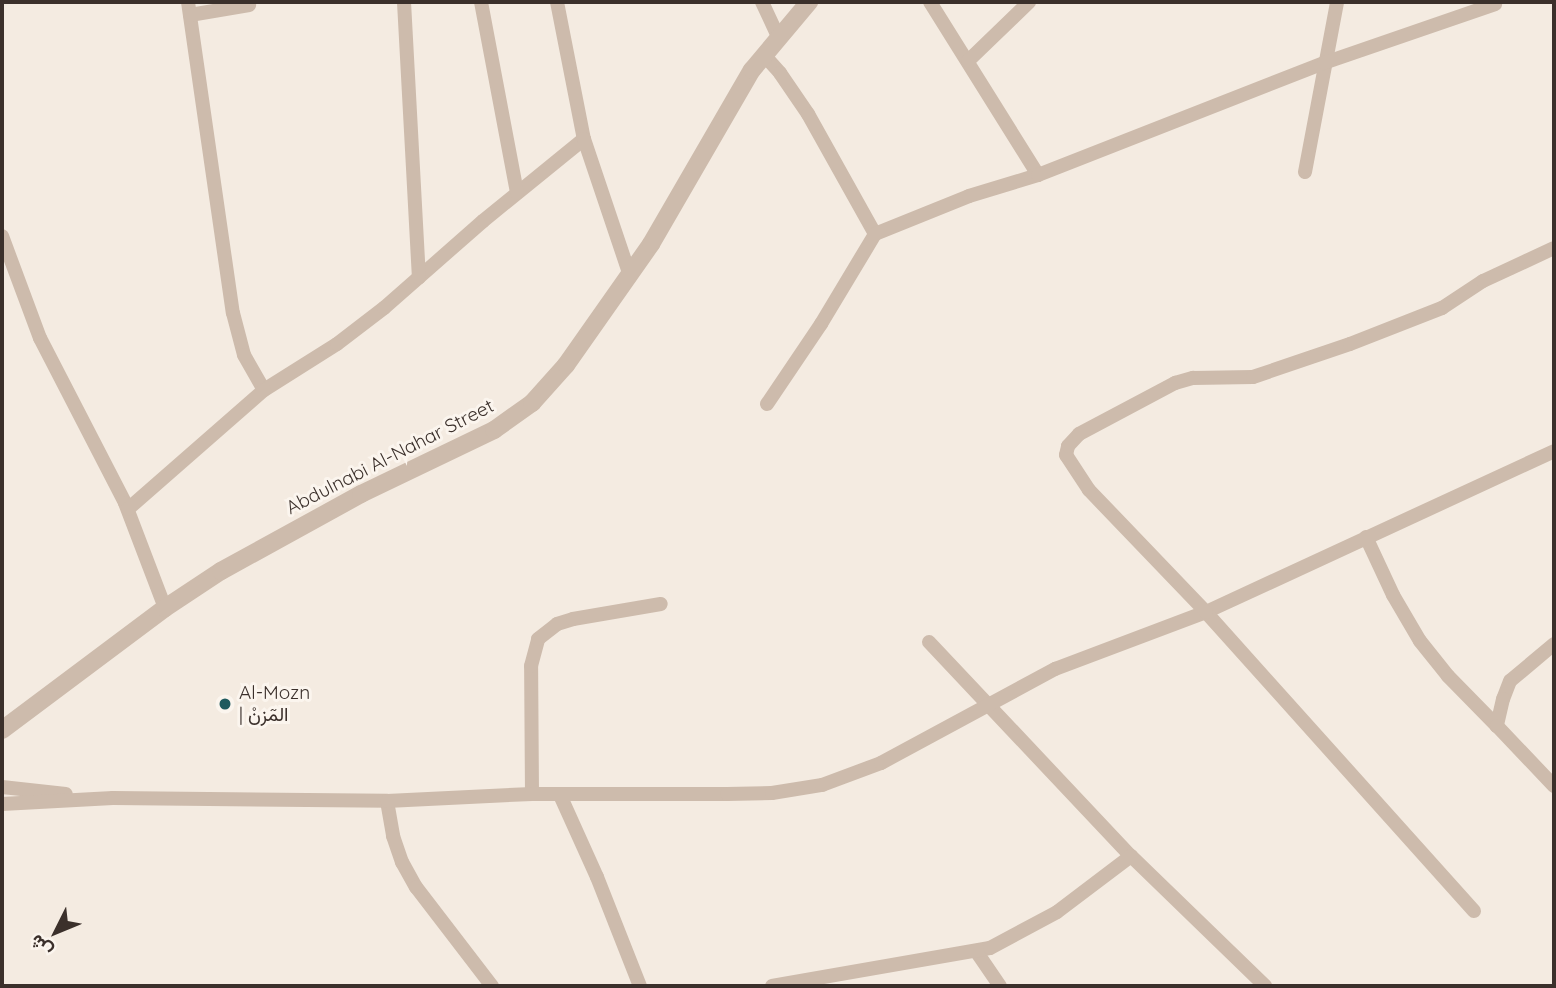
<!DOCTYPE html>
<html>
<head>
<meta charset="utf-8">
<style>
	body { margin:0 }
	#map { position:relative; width:1556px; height:988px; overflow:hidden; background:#f4ebe1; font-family:Quicksand,Vazirmatn,sans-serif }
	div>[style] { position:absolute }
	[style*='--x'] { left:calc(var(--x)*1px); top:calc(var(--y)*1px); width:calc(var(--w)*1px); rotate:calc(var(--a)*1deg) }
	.minor>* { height:14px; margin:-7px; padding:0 7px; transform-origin:7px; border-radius:7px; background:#cdbbac }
	.tertiary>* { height:18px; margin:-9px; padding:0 9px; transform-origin:9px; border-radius:9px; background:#cdbbac }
	.dots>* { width:19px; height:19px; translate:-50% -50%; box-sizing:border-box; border:4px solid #fbf5ee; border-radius:50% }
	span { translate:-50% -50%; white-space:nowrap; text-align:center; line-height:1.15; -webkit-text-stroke:6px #fbf5ee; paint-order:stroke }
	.street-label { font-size:19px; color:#3b302b }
	.poi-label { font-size:19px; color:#3b302b }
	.left { translate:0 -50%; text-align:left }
	.frame { position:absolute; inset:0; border:4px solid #3b302b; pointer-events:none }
	.north { position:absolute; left:21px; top:897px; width:70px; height:70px; -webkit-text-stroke:5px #fbf5ee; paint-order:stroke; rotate:227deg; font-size:19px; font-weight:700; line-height:28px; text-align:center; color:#3b302b }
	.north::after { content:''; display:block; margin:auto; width:24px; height:32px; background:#3b302b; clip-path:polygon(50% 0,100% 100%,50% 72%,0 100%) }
</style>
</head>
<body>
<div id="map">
	<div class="minor">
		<div style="--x:188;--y:2;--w:314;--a:81.8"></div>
		<div style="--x:233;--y:313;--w:43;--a:75.3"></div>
		<div style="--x:244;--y:355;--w:40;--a:60.3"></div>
		<div style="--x:264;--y:390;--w:86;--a:-32.2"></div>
		<div style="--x:337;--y:344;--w:59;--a:-37.5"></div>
		<div style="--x:384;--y:308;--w:132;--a:-41.3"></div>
		<div style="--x:483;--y:221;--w:130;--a:-39.1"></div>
		<div style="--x:404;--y:2;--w:276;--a:86.9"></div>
		<div style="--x:481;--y:2;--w:194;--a:79.3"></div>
		<div style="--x:557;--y:2;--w:140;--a:78.9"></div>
		<div style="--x:584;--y:139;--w:145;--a:71.4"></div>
		<div style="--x:762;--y:2;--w:38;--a:65"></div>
		<div style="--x:930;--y:2;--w:204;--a:58"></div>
		<div style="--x:190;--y:15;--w:60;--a:-9.6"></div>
		<div style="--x:764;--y:55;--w:24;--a:48"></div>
		<div style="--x:780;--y:73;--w:50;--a:55.7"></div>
		<div style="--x:808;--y:114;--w:137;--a:60.8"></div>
		<div style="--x:968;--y:61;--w:85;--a:-44"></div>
		<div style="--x:1305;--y:172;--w:173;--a:-79.3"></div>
		<div style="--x:2;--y:236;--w:109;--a:69.6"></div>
		<div style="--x:40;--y:338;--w:186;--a:62.7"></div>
		<div style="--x:125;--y:503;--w:112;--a:69.1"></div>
		<div style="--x:767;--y:404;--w:97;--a:-56"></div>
		<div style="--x:821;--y:324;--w:105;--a:-59"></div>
		<div style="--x:875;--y:234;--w:101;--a:-22"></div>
		<div style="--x:969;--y:196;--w:72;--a:-16.9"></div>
		<div style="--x:1038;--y:175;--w:307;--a:-21.4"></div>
		<div style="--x:1324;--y:63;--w:181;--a:-19"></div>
		<div style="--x:128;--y:509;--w:181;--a:-41.2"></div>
		<div style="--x:1366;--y:537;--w:64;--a:65"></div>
		<div style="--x:1393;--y:595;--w:53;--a:59.6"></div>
		<div style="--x:1420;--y:641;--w:45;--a:51.3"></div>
		<div style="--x:1448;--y:676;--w:70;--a:45.6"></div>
		<div style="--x:929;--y:642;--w:294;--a:46.7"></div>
		<div style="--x:1131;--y:856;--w:187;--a:44.1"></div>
		<div style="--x:1554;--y:644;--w:57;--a:139.9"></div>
		<div style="--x:1510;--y:681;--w:19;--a:111"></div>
		<div style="--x:1503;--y:699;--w:28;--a:103"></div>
		<div style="--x:1497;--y:726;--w:83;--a:46.5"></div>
		<div style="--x:2;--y:787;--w:64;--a:6.2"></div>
		<div style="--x:532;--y:794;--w:128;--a:-90.4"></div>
		<div style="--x:531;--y:666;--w:28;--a:-75"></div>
		<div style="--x:538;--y:639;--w:24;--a:-38"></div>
		<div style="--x:557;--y:624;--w:17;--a:-17"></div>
		<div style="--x:573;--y:619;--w:89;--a:-9.7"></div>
		<div style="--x:560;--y:795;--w:90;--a:65.7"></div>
		<div style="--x:597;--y:877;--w:117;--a:68.5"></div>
		<div style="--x:387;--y:801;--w:36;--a:80"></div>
		<div style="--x:393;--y:836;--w:28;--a:71"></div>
		<div style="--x:402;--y:862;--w:29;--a:61"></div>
		<div style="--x:416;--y:887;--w:125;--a:52.5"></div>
		<div style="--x:2;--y:804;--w:111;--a:-3.1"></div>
		<div style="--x:113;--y:798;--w:274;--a:0.6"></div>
		<div style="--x:387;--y:801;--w:145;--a:-2.8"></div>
		<div style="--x:532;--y:794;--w:195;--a:0"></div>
		<div style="--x:727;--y:794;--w:45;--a:-1.3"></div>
		<div style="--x:772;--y:793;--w:51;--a:-9.1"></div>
		<div style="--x:822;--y:785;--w:63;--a:-20.4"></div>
		<div style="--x:881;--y:763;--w:198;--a:-28.4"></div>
		<div style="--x:1055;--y:669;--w:161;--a:-20.7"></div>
		<div style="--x:1206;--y:612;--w:383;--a:-24.8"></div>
		<div style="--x:1474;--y:911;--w:402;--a:-131.9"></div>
		<div style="--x:1206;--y:612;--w:169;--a:-133.8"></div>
		<div style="--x:1089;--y:490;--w:42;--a:-123.3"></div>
		<div style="--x:1066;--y:455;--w:9;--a:-77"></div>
		<div style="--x:1068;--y:446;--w:16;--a:-47"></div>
		<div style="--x:1079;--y:434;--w:109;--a:-28"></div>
		<div style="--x:1175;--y:383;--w:19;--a:-16"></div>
		<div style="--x:1193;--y:378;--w:60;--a:-1"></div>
		<div style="--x:1253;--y:377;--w:102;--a:-18.8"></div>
		<div style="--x:1350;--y:344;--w:99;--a:-21.4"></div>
		<div style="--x:1442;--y:308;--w:49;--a:-33.4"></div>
		<div style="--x:1483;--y:281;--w:78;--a:-24.9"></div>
		<div style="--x:976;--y:951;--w:42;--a:55.6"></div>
		<div style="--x:772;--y:986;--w:221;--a:-9.9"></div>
		<div style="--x:990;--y:948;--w:76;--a:-28.2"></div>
		<div style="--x:1057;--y:912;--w:93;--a:-37.1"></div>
	</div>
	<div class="tertiary">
		<div style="--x:2;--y:730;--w:204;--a:-36.8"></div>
		<div style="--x:165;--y:608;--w:67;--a:-33.5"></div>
		<div style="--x:221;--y:571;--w:160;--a:-28.8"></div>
		<div style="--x:361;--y:494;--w:148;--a:-25.7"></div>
		<div style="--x:494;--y:430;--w:47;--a:-35.4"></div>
		<div style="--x:532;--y:403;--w:51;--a:-48.2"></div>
		<div style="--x:566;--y:365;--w:148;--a:-54.9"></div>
		<div style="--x:651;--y:244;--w:201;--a:-59.9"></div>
		<div style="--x:752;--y:70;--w:89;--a:-50"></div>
	</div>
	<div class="dots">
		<div style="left:225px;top:704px;background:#1f5a5e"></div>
	</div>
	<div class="street-label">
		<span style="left:390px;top:457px;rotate:-27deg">Abdulnabi Al-Nahar Street</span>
	</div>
	<div class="poi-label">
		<span class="left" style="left:239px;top:704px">Al-Mozn<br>| المٓزنْ</span>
	</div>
	<div class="frame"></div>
	<div class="north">ش</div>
</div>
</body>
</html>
